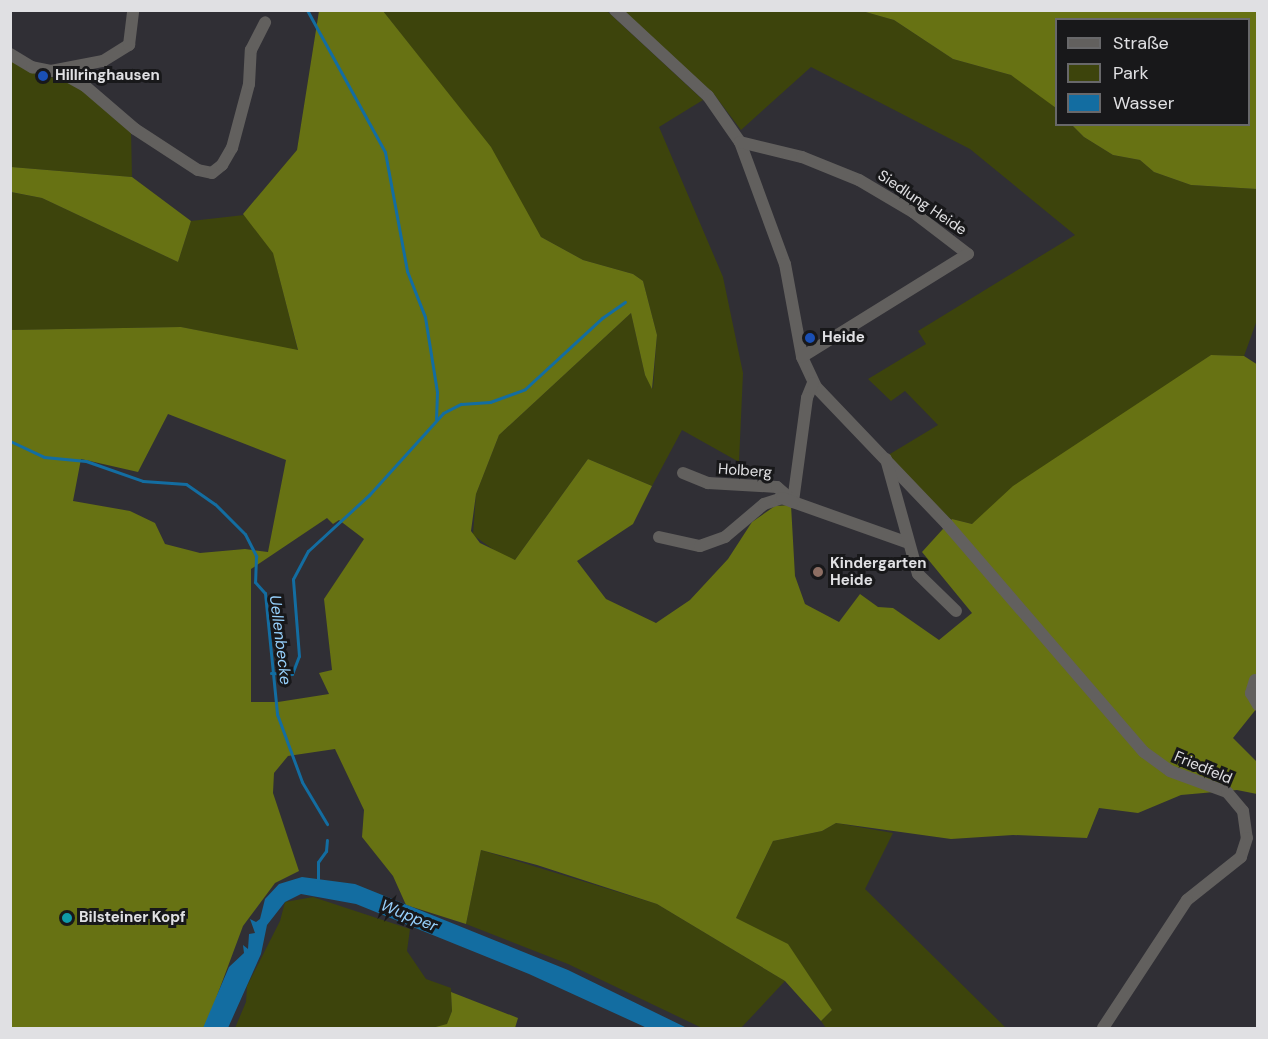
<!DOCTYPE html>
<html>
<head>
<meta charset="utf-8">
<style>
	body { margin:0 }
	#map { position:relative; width:1268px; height:1039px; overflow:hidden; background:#302f35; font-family:"DM Sans",sans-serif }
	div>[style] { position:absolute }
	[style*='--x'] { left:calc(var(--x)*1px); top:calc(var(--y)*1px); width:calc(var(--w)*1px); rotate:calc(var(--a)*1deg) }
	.green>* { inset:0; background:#3d440c }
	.forest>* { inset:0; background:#677213 }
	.water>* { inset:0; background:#136da1 }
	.stream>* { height:3px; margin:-1.5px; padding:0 1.5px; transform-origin:1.5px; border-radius:1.5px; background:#136da1 }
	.minor>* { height:12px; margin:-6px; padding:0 6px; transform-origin:6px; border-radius:6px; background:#62605e }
	.dots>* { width:16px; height:16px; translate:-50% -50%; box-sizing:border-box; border:3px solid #18181a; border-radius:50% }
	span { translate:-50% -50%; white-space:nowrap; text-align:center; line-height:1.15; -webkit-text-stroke:6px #18181a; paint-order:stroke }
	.poi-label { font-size:15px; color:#e0e0e3; font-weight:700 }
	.left { translate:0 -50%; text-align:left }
	.street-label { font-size:15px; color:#e0e0e3 }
	.water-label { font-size:16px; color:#96d0fc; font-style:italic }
	.frame { position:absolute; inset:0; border:12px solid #e0e0e3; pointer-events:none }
	.legend { position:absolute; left:1055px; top:18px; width:195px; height:108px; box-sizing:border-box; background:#18181a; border:2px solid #68686a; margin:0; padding:8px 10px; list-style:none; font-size:18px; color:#e0e0e3 }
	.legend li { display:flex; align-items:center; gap:12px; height:30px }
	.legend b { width:30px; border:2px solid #68686a }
</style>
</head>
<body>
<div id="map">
	<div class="green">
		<div style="clip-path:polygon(383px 11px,607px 11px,703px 100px,659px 127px,723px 277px,743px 373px,739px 462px,682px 430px,652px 486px,588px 459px,515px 560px,505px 558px,473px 535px,476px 494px,499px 435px,631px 313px,645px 375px,653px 389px,657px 335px,643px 281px,633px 274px,583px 260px,541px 237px,433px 75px)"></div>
		<div style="clip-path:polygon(621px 11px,862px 11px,894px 20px,953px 59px,1011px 75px,1030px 86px,1056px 108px,1056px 124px,1072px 125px,1084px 137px,1113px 155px,1140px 160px,1154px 172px,1191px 185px,1257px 189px,1257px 320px,1244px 356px,1211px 355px,972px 524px,952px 519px,947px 524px,885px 457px,938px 425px,905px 391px,891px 401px,868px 379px,926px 344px,918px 331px,1075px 235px,970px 149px,811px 67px,741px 130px,713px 93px)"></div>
		<div style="clip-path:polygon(10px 58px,41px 74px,84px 88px,131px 130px,132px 177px,11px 167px)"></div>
		<div style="clip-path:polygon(10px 192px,42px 198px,178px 262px,191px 221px,244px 215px,273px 252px,298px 351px,181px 327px,11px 330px)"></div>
		<div style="clip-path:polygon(836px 823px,893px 833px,865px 889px,1006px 1028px,826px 1028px,821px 1021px,832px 1010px,736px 918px,773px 841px,822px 831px)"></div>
		<div style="clip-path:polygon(481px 850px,657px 904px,785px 981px,741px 1028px,702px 1028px,568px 964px,466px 924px)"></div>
		<div style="clip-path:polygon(313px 897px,410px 929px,407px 951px,426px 979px,451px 988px,452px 1011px,447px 1025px,432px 1028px,235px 1028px,246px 1002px,247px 986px,280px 921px,285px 902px)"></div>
	</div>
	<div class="forest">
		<div style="clip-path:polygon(evenodd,319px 11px,383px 11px,491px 147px,541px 237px,583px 260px,633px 274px,643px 281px,657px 335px,652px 389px,645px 375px,631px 313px,499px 435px,476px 494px,471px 531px,480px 543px,515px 560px,588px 459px,652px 486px,633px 524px,577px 561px,606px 599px,656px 623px,690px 600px,728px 559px,752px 522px,775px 506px,791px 505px,795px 576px,805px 604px,839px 622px,860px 594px,878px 607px,893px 608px,939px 640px,972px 613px,922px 552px,952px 519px,972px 524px,1013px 486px,1211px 355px,1244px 356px,1258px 365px,1258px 673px,1251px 680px,1257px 708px,1233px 738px,1257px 762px,1257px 794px,1237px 790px,1181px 795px,1138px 813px,1099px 808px,1087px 838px,1013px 835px,951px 839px,836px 823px,822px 831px,773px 841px,736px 918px,788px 944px,832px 1010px,821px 1021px,785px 981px,657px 904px,537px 865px,481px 850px,466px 924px,406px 905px,393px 876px,362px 837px,364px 810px,335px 749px,288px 756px,274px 773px,273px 793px,299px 871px,275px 883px,243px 926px,205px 1028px,11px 1028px,10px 330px,181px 327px,298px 350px,273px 253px,243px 214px,297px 150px,319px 11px,168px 414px,286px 460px,268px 552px,245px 549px,200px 553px,165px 544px,155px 523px,130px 511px,73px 501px,81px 459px,138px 472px,168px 414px,319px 11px,327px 518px,333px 524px,339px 520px,364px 539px,324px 599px,332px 670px,319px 673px,329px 694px,278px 702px,251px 702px,251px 569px,327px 518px)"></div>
		<div style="clip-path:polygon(862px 11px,1257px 11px,1257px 189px,1191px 185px,1154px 172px,1140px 160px,1113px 155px,1084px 137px,1072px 125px,1248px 124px,1248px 20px,1056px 20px,1056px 108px,1011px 75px,953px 59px,894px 20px)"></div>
		<div style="clip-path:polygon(11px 167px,132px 177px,191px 221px,178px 262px,42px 198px,11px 192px)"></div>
		<div style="clip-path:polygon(451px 992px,518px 1018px,515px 1028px,432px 1028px,447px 1024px,452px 1011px)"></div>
	</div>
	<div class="water">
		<div style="clip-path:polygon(302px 877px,355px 884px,568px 970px,687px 1028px,647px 1028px,529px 974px,356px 904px,301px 894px,285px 902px,267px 925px,261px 954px,228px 1028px,203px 1028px,229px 967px,244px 953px,243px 945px,248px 949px,249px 934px,255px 933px,250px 919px,256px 922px,260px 919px,265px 899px,279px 884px)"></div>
	</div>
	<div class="stream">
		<div style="--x:307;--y:10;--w:162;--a:61.2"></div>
		<div style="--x:385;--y:152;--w:121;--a:79.5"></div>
		<div style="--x:407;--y:271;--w:49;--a:68.6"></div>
		<div style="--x:425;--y:317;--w:76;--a:80.9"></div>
		<div style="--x:437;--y:392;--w:27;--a:92"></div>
		<div style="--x:10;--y:441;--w:38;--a:25"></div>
		<div style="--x:44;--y:457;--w:42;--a:5.4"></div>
		<div style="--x:86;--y:461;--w:60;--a:19.3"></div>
		<div style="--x:143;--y:481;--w:43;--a:4"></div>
		<div style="--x:186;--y:484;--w:35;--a:35"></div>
		<div style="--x:215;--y:504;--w:42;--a:45"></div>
		<div style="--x:245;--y:534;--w:25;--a:63"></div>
		<div style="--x:256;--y:556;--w:26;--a:92"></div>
		<div style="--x:255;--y:582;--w:15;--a:48"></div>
		<div style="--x:265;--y:593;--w:122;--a:84.3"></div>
		<div style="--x:277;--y:714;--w:72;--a:69.8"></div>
		<div style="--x:302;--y:782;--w:49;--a:59.2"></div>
		<div style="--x:271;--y:673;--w:21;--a:3"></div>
		<div style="--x:292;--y:674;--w:19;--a:-69"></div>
		<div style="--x:299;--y:656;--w:77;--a:-94.5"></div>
		<div style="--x:293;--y:579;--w:32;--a:-62"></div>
		<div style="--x:308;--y:551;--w:83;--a:-42.6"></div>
		<div style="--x:369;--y:495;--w:110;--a:-47.9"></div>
		<div style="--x:443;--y:413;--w:20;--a:-27"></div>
		<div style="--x:461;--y:404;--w:29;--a:-4"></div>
		<div style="--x:490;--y:402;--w:37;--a:-20"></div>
		<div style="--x:525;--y:389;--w:105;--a:-42.7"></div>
		<div style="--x:602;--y:318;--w:28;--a:-35"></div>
		<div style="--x:318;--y:880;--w:18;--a:-90"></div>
		<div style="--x:318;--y:862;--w:14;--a:-54"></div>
		<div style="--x:326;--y:851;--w:11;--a:-85"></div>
	</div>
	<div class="minor">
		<div style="--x:615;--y:10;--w:127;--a:42.8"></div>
		<div style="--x:708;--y:96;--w:56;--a:55.2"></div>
		<div style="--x:740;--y:142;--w:130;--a:69.8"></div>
		<div style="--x:785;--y:264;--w:95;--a:79.6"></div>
		<div style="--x:802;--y:357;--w:33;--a:65"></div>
		<div style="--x:816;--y:387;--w:190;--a:46.3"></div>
		<div style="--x:947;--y:524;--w:301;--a:49.2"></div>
		<div style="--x:1144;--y:752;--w:32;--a:36"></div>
		<div style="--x:1170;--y:771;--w:61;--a:20.2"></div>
		<div style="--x:1227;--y:792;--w:25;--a:50"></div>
		<div style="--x:1243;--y:811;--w:27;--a:82"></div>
		<div style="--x:1247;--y:838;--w:20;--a:108"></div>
		<div style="--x:1241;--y:857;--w:69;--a:141.5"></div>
		<div style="--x:1187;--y:900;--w:153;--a:123.3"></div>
		<div style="--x:10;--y:54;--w:26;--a:31"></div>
		<div style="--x:32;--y:67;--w:19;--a:12"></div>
		<div style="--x:51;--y:71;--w:53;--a:-10.9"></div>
		<div style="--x:103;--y:61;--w:31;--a:-32"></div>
		<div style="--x:129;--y:45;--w:35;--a:-83"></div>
		<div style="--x:58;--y:71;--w:31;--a:29"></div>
		<div style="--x:85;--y:86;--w:66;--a:40.7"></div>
		<div style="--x:135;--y:129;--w:75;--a:33.1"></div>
		<div style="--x:198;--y:170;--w:14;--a:12"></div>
		<div style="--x:212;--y:173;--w:13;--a:-39"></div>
		<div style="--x:222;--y:165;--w:20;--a:-60"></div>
		<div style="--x:232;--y:148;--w:66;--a:-75.1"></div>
		<div style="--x:249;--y:84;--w:34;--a:-87"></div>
		<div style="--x:251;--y:50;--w:31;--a:-63"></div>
		<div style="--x:740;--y:142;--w:64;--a:13.6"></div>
		<div style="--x:802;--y:157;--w:61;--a:22"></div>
		<div style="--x:859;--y:180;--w:63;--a:30.7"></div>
		<div style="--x:913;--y:212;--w:69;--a:37.4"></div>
		<div style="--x:968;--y:254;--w:195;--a:148.2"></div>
		<div style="--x:813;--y:383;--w:16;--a:112"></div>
		<div style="--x:807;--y:398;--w:105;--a:97.7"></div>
		<div style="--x:793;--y:502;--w:120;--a:19.5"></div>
		<div style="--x:886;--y:459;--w:119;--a:74.5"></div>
		<div style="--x:918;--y:574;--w:53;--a:44.2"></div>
		<div style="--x:683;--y:473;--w:27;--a:22"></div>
		<div style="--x:708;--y:483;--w:69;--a:3.3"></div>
		<div style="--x:777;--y:487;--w:21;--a:41"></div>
		<div style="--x:659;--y:537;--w:42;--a:12.4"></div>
		<div style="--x:700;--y:546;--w:27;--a:-20"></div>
		<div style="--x:725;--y:537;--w:51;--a:-40.2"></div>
		<div style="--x:764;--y:504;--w:19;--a:-18"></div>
		<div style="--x:782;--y:498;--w:12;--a:20"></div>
		<div style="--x:1255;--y:680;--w:14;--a:107"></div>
		<div style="--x:1251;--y:693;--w:14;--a:60"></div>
	</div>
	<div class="dots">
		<div style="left:43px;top:76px;background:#1a4fb4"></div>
		<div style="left:810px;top:338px;background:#1a4fb4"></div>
		<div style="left:818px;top:572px;background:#8d6e63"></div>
		<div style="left:67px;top:918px;background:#0f9aa8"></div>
	</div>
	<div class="poi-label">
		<span class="left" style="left:55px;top:76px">Hillringhausen</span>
		<span class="left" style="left:822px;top:338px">Heide</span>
		<span class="left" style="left:830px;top:572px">Kindergarten<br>Heide</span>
		<span class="left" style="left:79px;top:918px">Bilsteiner Kopf</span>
	</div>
	<div class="street-label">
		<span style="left:922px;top:203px;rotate:34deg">Siedlung Heide</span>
		<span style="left:745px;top:471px;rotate:4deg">Holberg</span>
		<span style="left:1203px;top:768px;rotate:23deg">Friedfeld</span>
	</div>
	<div class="water-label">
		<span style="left:280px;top:640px;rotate:83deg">Uellenbecke</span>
		<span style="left:409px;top:916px;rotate:22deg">Wupper</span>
	</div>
	<div class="frame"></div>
	<ul class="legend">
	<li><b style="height:8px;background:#62605e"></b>Straße</li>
	<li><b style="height:16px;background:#3d440c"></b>Park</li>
	<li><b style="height:16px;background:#136da1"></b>Wasser</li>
	</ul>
</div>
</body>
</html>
